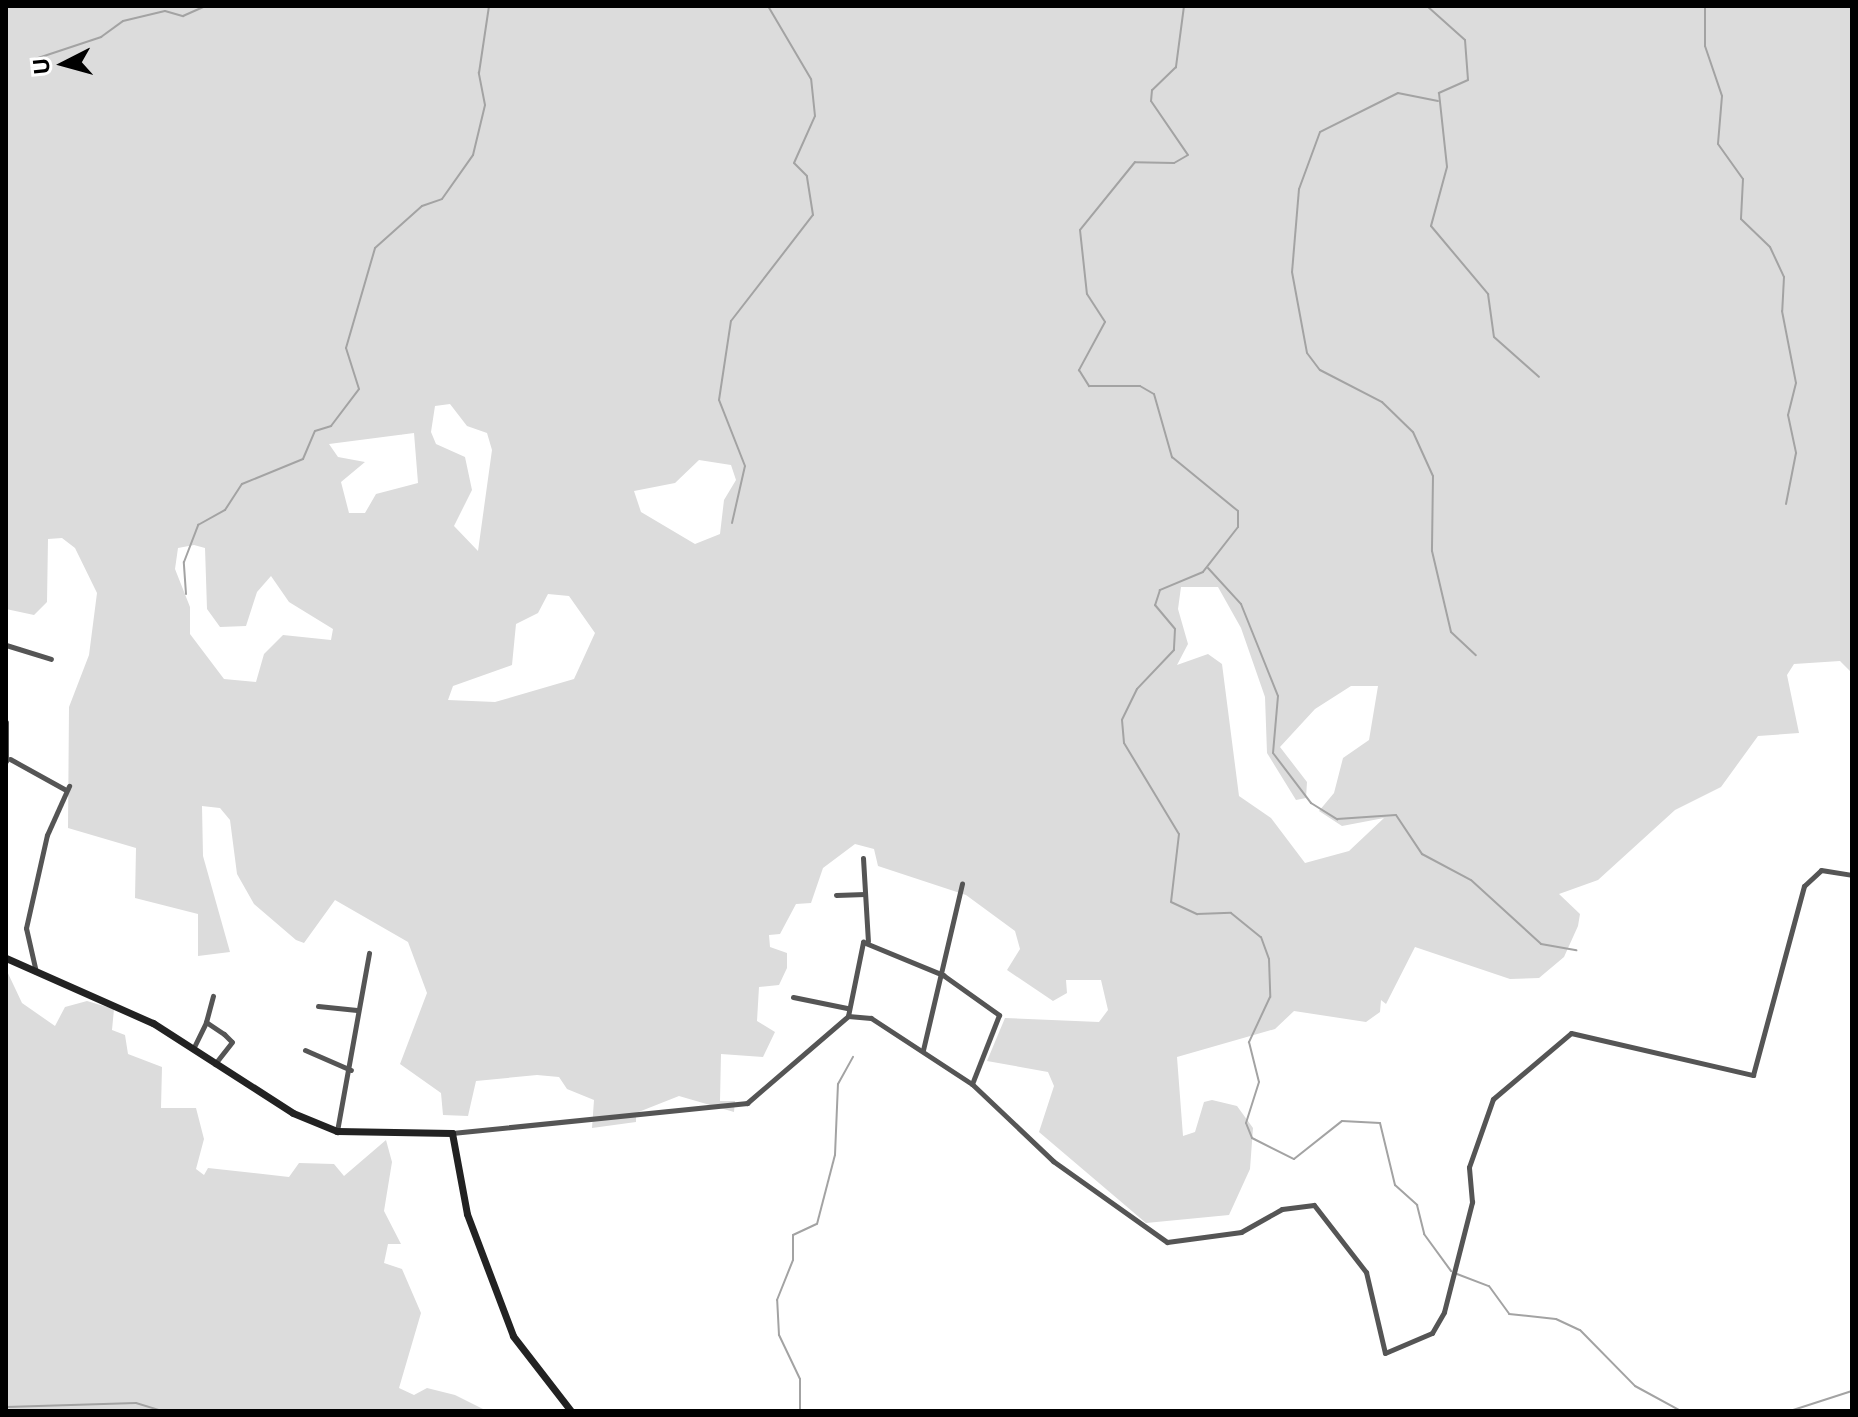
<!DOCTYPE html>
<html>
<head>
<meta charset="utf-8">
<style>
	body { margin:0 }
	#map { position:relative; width:1858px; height:1417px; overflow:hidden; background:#fff; font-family:"Noto Sans",sans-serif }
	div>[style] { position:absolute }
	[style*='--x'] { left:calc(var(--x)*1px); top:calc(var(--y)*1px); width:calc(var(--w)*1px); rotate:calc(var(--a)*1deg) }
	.green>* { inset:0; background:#dcdcdc }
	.stream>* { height:2px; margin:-1px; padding:0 1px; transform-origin:1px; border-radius:1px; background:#a3a3a3 }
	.minor>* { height:5px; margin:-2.5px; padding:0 2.5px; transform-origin:2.5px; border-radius:2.5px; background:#555 }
	.secondary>* { height:7px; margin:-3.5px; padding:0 3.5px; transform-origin:3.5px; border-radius:3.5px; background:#222 }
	span { translate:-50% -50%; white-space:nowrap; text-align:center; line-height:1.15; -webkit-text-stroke:6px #fff; paint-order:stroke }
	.frame { position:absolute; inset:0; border:8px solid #000; pointer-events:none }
	.north { position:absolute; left:24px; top:24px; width:80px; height:80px; -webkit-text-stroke:6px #fff; paint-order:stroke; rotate:264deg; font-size:22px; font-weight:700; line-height:32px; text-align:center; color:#000 }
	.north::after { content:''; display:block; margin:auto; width:28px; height:36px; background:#000; clip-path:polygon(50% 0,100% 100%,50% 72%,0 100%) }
</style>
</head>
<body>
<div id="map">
	<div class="green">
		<div style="clip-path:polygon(evenodd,6px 6px,1852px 6px,1852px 673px,1840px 661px,1794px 664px,1787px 675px,1799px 733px,1758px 736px,1721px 787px,1675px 810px,1598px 880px,1559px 894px,1580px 914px,1578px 926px,1564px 957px,1539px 978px,1510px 979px,1415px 947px,1386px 1004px,1381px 1000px,1380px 1012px,1366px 1022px,1294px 1011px,1275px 1029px,1177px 1057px,1183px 1136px,1195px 1132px,1204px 1102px,1212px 1100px,1237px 1106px,1253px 1128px,1250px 1169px,1229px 1215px,1146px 1223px,1039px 1132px,1054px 1086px,1048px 1072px,987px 1061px,1005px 1018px,1099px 1022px,1108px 1010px,1101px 980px,1066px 980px,1067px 993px,1053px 1001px,1007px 970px,1020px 949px,1015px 931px,966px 895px,878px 866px,874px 849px,855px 844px,823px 868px,811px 903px,796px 904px,780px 934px,769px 935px,770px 947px,787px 953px,787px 968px,779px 985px,759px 987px,757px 1021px,775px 1032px,763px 1057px,721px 1054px,720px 1101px,735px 1101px,734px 1112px,679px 1096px,636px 1113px,636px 1122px,592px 1128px,594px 1100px,567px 1089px,559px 1077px,537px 1075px,476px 1081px,468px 1116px,443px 1115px,441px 1093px,400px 1064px,427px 993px,408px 942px,335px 900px,304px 943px,296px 940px,254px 904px,237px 874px,230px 820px,220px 808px,202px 806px,203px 856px,230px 952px,198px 956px,198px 914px,135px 898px,136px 848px,68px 828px,69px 707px,89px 655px,97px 593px,75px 548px,62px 538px,48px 539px,47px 602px,34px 615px,6px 609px,6px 6px,450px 404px,467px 426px,487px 433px,492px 450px,478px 551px,454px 526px,472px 490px,465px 457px,436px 444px,431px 432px,435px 406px,450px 404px,6px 6px,414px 433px,418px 483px,376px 494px,365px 513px,349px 513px,341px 482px,365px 462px,338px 457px,329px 444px,414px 433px,6px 6px,699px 460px,731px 465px,736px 480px,724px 500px,720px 534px,695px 544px,641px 512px,634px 491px,675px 483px,699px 460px,6px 6px,194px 545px,205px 548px,207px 609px,220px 627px,246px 626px,257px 592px,271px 576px,289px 602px,333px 629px,331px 640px,283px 635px,264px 654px,256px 682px,224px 679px,190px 634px,190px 607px,175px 569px,178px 548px,194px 545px,6px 6px,1181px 587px,1218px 587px,1241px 628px,1265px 697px,1267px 753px,1296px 800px,1306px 798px,1307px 782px,1280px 747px,1315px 709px,1351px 686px,1378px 686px,1369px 740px,1343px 758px,1334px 793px,1319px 811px,1342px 826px,1384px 818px,1349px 851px,1305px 863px,1271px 818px,1239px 796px,1222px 664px,1208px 654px,1177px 665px,1188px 644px,1178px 609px,1181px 587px,6px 6px,548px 594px,569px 596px,595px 633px,574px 679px,495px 702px,448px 700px,453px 686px,512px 665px,516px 624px,538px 613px,548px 594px)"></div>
		<div style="clip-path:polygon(6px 969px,22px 1003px,55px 1026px,65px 1007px,87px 1001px,114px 1009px,112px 1030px,125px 1035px,128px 1054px,162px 1067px,161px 1108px,196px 1108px,204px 1139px,196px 1169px,204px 1175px,208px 1168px,289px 1177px,299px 1163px,334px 1164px,344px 1176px,386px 1140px,392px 1162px,384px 1211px,401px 1244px,388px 1244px,384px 1263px,402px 1269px,421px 1313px,399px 1388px,414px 1395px,427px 1388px,455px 1395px,487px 1411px,6px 1411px)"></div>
	</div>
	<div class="stream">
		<div style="--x:1184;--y:6;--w:62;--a:97.5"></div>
		<div style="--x:1176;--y:67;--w:33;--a:136"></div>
		<div style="--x:1152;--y:90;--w:11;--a:95"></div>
		<div style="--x:1151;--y:101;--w:65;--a:55.6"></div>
		<div style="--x:1188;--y:155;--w:16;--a:150"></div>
		<div style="--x:1174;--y:163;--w:39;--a:-179"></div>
		<div style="--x:1135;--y:162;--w:87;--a:129"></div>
		<div style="--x:1080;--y:230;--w:64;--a:83.8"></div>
		<div style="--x:1087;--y:294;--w:33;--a:57"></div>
		<div style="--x:1105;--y:322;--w:55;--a:118.4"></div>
		<div style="--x:1079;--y:370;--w:19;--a:58"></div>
		<div style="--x:1089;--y:386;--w:51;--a:0"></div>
		<div style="--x:1140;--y:386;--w:16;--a:30"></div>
		<div style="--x:1154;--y:394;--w:66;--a:74.1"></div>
		<div style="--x:1172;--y:457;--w:85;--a:39.3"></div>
		<div style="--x:1238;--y:511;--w:16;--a:90"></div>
		<div style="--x:1238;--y:527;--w:57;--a:127.9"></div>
		<div style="--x:1203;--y:572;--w:47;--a:157.3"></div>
		<div style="--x:1160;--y:590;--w:16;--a:108"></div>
		<div style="--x:1155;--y:605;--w:31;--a:50"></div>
		<div style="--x:1175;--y:629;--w:21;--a:93"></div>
		<div style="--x:1174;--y:650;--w:54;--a:133.5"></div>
		<div style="--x:1137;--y:689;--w:34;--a:116"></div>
		<div style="--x:1122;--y:720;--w:23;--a:85"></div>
		<div style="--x:1124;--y:743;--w:106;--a:58.9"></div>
		<div style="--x:1179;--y:834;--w:68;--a:96.7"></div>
		<div style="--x:1171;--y:902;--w:29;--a:25"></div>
		<div style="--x:1197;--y:914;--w:34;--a:-2"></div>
		<div style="--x:1231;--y:913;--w:38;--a:39"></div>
		<div style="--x:1261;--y:937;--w:23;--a:70"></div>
		<div style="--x:1269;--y:959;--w:38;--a:88"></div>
		<div style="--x:1270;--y:997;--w:50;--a:115"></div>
		<div style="--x:1249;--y:1042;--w:41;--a:76"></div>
		<div style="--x:1259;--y:1082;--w:43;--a:107.6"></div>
		<div style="--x:1246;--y:1123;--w:16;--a:68"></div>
		<div style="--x:1252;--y:1138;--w:47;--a:26.6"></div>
		<div style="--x:1294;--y:1159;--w:61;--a:-38.4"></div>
		<div style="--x:1342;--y:1121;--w:38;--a:3"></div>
		<div style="--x:1380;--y:1123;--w:64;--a:76.4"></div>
		<div style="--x:1395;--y:1185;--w:30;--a:42"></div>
		<div style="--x:1417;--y:1205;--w:30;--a:76"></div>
		<div style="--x:1424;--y:1234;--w:46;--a:53.9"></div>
		<div style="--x:1427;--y:6;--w:51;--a:41.8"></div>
		<div style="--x:1465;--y:40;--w:40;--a:85.7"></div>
		<div style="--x:1468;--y:80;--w:32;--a:156"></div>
		<div style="--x:1439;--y:93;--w:74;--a:83.8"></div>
		<div style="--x:1447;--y:167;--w:61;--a:105.2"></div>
		<div style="--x:1431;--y:226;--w:89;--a:50"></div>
		<div style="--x:1488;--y:294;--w:43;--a:82.1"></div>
		<div style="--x:1494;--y:337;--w:60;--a:41.6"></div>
		<div style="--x:1705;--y:6;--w:40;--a:90"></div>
		<div style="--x:1705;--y:46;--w:53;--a:71.2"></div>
		<div style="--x:1722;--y:96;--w:48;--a:94.8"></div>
		<div style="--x:1718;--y:144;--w:43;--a:54.5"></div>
		<div style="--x:1743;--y:179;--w:40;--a:92.9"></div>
		<div style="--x:1741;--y:219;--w:40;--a:44"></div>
		<div style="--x:1770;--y:247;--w:33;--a:65"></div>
		<div style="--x:1784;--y:277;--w:34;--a:93"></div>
		<div style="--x:1782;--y:311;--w:73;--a:79"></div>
		<div style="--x:1796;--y:383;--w:33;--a:104"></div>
		<div style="--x:1788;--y:415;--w:39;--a:78"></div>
		<div style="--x:1796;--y:453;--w:52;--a:101.1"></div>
		<div style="--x:32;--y:60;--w:73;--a:-18.4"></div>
		<div style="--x:101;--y:37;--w:27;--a:-36"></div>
		<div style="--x:123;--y:21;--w:43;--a:-13.4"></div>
		<div style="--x:165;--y:11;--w:19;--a:16"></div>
		<div style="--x:183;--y:16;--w:24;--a:-24"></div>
		<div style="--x:1438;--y:101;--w:41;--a:-168.7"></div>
		<div style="--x:1398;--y:93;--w:87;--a:153.4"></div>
		<div style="--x:1320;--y:132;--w:61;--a:110.2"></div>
		<div style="--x:1299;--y:189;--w:83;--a:94.8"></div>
		<div style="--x:1292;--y:272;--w:82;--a:79.5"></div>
		<div style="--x:1307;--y:353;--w:21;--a:53"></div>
		<div style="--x:1320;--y:370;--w:70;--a:27.3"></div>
		<div style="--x:1382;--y:402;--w:43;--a:44.1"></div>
		<div style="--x:1413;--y:432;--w:48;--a:65.6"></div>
		<div style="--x:1433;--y:476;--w:75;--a:90.8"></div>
		<div style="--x:1432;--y:551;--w:83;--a:76.8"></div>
		<div style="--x:1451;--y:632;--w:34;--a:43"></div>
		<div style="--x:732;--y:523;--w:58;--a:-77.2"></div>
		<div style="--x:745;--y:466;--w:71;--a:-111.5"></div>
		<div style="--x:719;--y:400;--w:80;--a:-81.4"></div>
		<div style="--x:731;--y:321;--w:134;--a:-52.3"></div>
		<div style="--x:813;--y:215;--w:39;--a:-99"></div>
		<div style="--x:807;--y:176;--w:18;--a:-135"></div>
		<div style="--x:794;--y:163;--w:51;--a:-65.9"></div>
		<div style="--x:815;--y:116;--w:37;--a:-96"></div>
		<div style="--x:811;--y:79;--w:85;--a:-120.5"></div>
		<div style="--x:1208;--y:568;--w:49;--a:47.5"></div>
		<div style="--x:1241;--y:604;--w:99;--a:68.1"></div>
		<div style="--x:1278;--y:696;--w:57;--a:95"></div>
		<div style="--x:1273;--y:753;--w:63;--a:52.8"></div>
		<div style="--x:1311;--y:803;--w:31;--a:32"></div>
		<div style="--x:1337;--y:819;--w:59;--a:-3.9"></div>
		<div style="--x:1396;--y:815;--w:47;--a:56.3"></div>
		<div style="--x:1422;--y:854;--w:55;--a:28"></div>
		<div style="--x:1471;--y:880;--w:95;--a:42.4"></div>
		<div style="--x:1541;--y:944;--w:36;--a:10"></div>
		<div style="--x:186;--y:594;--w:32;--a:-94"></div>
		<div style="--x:184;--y:562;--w:40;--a:-69"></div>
		<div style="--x:198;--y:525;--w:31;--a:-29"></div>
		<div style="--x:225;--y:510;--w:31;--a:-57"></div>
		<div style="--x:242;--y:484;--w:66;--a:-22.3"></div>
		<div style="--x:303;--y:459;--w:30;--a:-67"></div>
		<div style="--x:315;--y:431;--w:17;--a:-17"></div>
		<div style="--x:331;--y:426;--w:46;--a:-52.9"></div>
		<div style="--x:359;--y:389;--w:43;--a:-107.6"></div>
		<div style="--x:346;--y:348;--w:104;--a:-73.8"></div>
		<div style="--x:375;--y:248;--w:63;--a:-41.8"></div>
		<div style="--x:422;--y:206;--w:21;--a:-19"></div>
		<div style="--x:442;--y:199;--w:54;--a:-54.8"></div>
		<div style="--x:473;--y:155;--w:51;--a:-76.5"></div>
		<div style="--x:485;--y:105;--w:33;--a:-101"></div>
		<div style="--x:479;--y:73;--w:68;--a:-81.5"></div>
		<div style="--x:1457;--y:1274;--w:34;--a:21"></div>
		<div style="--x:1489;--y:1286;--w:34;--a:54"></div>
		<div style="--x:1509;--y:1314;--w:47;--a:6.1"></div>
		<div style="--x:1556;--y:1319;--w:26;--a:25"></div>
		<div style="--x:1580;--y:1330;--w:78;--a:45.5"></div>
		<div style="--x:1635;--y:1386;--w:52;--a:28.5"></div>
		<div style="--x:6;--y:1407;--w:130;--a:-1.8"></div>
		<div style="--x:136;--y:1403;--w:27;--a:17"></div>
		<div style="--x:800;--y:1411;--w:32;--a:-90"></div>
		<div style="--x:800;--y:1379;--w:49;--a:-115.5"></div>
		<div style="--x:779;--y:1335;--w:35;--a:-93"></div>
		<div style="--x:777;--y:1300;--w:43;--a:-68.2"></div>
		<div style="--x:793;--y:1260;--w:25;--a:-90"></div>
		<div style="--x:793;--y:1235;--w:26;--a:-25"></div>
		<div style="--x:817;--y:1224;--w:71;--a:-75.4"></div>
		<div style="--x:835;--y:1155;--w:71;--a:-87.6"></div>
		<div style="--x:838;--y:1084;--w:31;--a:-61"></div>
		<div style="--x:1790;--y:1411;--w:65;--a:-17.9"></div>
	</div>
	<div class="minor">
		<div style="--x:6;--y:645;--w:47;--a:17.3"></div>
		<div style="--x:6;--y:722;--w:39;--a:90"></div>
		<div style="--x:10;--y:759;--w:64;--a:29"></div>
		<div style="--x:863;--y:858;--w:83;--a:86.6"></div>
		<div style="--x:836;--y:895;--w:29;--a:-2"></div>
		<div style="--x:36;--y:972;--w:45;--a:-102.8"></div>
		<div style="--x:26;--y:928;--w:95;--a:-77.3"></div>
		<div style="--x:47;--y:835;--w:54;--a:-65.8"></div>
		<div style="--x:793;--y:997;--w:55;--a:11.5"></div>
		<div style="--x:318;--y:1006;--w:39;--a:6"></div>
		<div style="--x:848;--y:1016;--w:76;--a:-78.5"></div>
		<div style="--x:863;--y:942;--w:87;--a:22.4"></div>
		<div style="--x:943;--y:975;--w:69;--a:35.5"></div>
		<div style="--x:999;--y:1015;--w:74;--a:111.4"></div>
		<div style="--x:206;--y:1022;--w:27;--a:-75"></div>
		<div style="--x:193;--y:1049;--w:30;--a:-64"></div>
		<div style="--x:206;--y:1022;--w:22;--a:34"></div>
		<div style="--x:224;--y:1034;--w:11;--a:45"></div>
		<div style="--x:232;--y:1042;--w:28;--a:128"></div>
		<div style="--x:305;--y:1050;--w:50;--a:23.5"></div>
		<div style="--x:923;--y:1050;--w:171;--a:-76.8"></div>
		<div style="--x:337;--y:1131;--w:181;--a:-79.8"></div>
		<div style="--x:452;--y:1133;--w:297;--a:-5.8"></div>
		<div style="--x:747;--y:1103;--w:133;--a:-40.7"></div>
		<div style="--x:848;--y:1016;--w:23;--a:5"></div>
		<div style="--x:871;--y:1018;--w:121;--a:33.2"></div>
		<div style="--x:972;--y:1084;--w:112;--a:43.5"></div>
		<div style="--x:1053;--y:1161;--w:140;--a:35.4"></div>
		<div style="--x:1167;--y:1242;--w:75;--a:-7.7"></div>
		<div style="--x:1241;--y:1232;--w:47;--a:-29.3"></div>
		<div style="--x:1282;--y:1209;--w:32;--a:-7"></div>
		<div style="--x:1314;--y:1205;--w:85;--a:52.2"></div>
		<div style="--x:1366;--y:1272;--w:83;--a:76.8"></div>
		<div style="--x:1385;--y:1353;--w:51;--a:-23.1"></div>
		<div style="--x:1432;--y:1333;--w:24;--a:-60"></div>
		<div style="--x:1444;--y:1312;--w:114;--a:-75.7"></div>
		<div style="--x:1472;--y:1202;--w:35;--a:-95"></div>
		<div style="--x:1469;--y:1167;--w:72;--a:-70.6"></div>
		<div style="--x:1493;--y:1099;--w:102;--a:-40.2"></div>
		<div style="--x:1571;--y:1033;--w:187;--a:13"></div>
		<div style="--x:1753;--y:1075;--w:196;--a:-74.9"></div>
		<div style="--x:1804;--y:886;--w:23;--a:-43"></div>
		<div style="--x:1821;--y:870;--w:31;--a:9"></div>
	</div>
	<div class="secondary">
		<div style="--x:6;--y:958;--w:161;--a:23.9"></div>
		<div style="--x:153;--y:1023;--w:166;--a:32.7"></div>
		<div style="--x:293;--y:1113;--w:48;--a:22.2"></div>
		<div style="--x:337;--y:1131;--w:115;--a:1"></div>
		<div style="--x:452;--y:1133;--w:82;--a:79.5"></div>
		<div style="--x:467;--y:1214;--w:130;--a:69.3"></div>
		<div style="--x:513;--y:1336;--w:95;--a:52.3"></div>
	</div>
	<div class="frame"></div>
	<div class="north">U</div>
</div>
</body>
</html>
